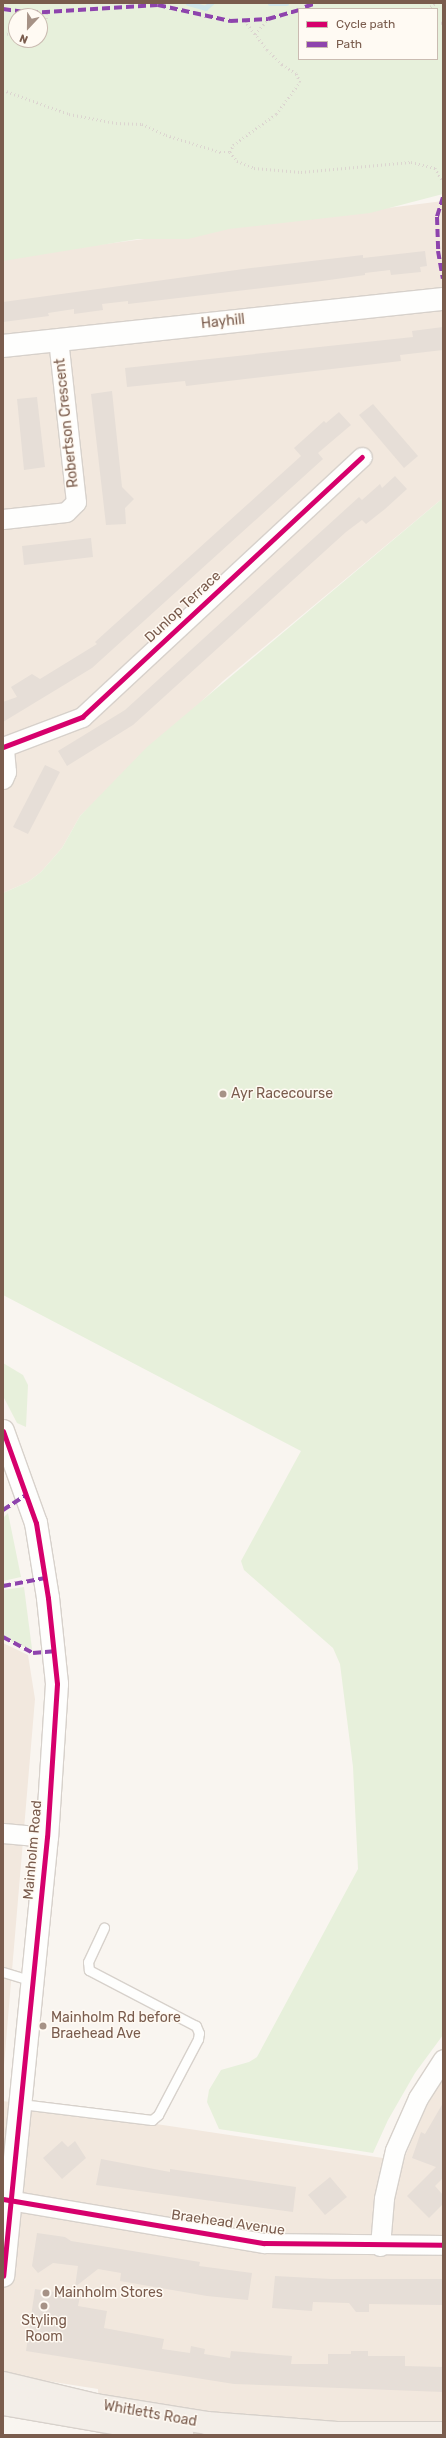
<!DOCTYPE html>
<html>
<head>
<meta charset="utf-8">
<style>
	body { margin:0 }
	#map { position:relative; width:446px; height:2438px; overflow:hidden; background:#f9f5f0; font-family:Rubik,sans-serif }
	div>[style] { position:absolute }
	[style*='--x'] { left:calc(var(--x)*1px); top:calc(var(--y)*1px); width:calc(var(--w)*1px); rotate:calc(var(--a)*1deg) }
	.residential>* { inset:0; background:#f2e8de }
	.green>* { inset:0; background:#e7f0db }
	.stream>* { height:5px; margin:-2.5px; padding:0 2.5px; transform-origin:2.5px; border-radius:2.5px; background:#d0e8ea }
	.building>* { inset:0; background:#e6ded7 }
	.path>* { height:2.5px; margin-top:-1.25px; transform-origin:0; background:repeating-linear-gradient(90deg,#dcd5d0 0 1px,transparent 0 4px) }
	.roads { filter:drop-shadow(1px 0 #d7d1cb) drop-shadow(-1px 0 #d7d1cb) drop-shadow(0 1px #d7d1cb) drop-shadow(0 -1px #d7d1cb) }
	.service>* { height:9px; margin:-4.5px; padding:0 4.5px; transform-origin:4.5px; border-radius:4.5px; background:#fefefd }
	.minor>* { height:19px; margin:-9.5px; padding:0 9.5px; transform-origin:9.5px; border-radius:9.5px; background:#fefefd }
	.tertiary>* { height:22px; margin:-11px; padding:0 11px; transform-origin:11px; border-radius:11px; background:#fefefd }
	.primary>* { height:22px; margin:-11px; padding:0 11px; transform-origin:11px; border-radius:11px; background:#f3eee8 }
	.quiet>* { height:4px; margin-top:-2px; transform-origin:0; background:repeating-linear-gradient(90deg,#8e44ad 0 8px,transparent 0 12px) }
	.cycleway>* { height:5px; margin:-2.5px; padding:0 2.5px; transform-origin:2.5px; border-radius:2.5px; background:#d6006c }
	.dots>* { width:11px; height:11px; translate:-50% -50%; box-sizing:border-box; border:2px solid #fffaf3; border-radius:50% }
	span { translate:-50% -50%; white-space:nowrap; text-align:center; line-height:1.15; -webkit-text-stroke:3px #fffaf3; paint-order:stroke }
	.street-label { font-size:14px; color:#7a5c4d }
	.poi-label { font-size:14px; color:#7a5c4d }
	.left { translate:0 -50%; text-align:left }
	.frame { position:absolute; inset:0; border:4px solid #7a5c4d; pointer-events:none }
	.legend { position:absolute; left:298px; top:8px; width:140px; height:52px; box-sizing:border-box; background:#fffaf3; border:1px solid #cabbb1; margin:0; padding:5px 7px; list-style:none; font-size:12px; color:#7a5c4d }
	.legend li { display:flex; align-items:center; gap:8px; height:20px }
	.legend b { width:20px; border:1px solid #cabbb1 }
	.north { position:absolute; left:8px; top:8px; width:40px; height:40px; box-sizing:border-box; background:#fffaf3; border:1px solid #cabbb1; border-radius:50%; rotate:202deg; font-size:11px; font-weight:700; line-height:16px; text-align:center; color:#7a5c4d }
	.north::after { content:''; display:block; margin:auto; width:14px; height:18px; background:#a69286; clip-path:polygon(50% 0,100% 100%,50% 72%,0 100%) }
</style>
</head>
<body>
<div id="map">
	<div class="residential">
		<div style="clip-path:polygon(443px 201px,443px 498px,223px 681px,80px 816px,62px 848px,41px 872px,28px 882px,3px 893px,3px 257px)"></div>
		<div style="clip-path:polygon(3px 1643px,28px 1655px,35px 1699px,3px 2077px)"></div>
		<div style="clip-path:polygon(443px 2068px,443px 2435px,100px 2435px,98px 2389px,3px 2374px,3px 2101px,403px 2161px)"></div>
	</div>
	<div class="green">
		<div style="clip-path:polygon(evenodd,3px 3px,443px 3px,443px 194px,370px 213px,229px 229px,188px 239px,138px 239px,3px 261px,3px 3px,299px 9px,437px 9px,437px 59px,299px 59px,299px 9px,3px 3px,16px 16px,40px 16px,40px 40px,16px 40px,16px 16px)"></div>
		<div style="clip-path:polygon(443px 498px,443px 2035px,415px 2073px,388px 2120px,373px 2153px,219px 2129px,207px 2102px,209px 2090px,221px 2070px,249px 2062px,257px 2057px,358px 1869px,353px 1767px,340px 1664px,333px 1648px,244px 1570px,241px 1561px,301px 1451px,3px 1295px,3px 893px,28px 882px,41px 872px,62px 848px,80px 816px,147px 747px)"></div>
		<div style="clip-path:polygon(3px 1363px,23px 1375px,28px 1385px,26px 1427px,17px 1423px,3px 1396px)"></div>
		<div style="clip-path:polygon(8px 1513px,21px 1577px,3px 1581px,3px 1518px)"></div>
		<div style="clip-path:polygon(24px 1587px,32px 1649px,15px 1644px,3px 1634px,3px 1590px)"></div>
	</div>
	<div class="stream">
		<div style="--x:188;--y:3;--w:18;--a:16"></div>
		<div style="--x:205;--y:8;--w:8;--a:-40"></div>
		<div style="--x:270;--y:3;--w:16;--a:0"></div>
	</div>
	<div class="building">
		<div style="clip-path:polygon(425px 251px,427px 266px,420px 267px,421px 272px,391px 275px,390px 270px,365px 273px,365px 275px,322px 281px,128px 304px,128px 301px,102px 304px,103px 310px,74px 314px,74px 309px,48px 313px,49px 316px,3px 322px,3px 302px,251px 268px,363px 255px,363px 258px)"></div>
		<div style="clip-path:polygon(443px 327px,443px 350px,400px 355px,401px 361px,186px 386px,185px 381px,127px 387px,125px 368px,413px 337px,412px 331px)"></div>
		<div style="clip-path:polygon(112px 391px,122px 487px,134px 499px,125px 508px,126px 524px,106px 525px,91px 394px)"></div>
		<div style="clip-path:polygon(37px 397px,45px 467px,24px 470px,17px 399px)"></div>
		<div style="clip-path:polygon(373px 404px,418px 456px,404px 468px,359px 415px)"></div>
		<div style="clip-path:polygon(339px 412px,351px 425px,318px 453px,323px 459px,92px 668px,3px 722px,3px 702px,17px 697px,11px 687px,32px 674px,40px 679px,97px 644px,95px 642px,290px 466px,301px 456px,294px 448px,324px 421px,326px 423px)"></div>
		<div style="clip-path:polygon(395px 476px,407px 489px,385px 509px,366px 524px,362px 520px,346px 532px,133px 725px,67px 766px,58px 751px,125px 710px,359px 497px,362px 500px,380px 484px,382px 488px)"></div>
		<div style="clip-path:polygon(91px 538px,93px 557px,24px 565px,22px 546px)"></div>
		<div style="clip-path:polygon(45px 765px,60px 772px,28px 834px,13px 827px)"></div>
		<div style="clip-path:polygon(443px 2103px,443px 2178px,435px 2186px,443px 2195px,443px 2204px,429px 2218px,407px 2196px,436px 2167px,412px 2158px,421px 2132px,425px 2134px)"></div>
		<div style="clip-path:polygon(62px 2141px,68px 2147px,75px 2141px,86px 2158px,62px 2179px,43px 2158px)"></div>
		<div style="clip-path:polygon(101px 2159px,170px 2172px,170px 2169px,296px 2187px,293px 2212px,96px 2185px)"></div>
		<div style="clip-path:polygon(330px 2177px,347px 2197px,325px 2215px,308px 2195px)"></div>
		<div style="clip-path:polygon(37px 2233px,65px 2237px,71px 2241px,200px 2262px,199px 2266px,252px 2273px,248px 2300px,207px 2296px,120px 2281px,121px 2273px,98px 2269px,75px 2287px,78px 2266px,53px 2263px,38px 2273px,32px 2266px)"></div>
		<div style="clip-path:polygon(275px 2276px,331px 2279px,443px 2279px,443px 2305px,369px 2304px,369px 2312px,356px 2312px,349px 2303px,313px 2302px,312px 2311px,272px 2308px)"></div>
		<div style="clip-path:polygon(35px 2289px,80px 2296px,78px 2306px,107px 2311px,104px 2328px,164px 2339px,162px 2349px,190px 2353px,191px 2346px,205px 2349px,204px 2354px,230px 2358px,231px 2351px,292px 2356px,291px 2364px,328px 2364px,328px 2354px,351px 2354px,351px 2351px,368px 2351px,368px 2356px,405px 2356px,405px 2366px,443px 2367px,443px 2392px,234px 2384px,26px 2351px)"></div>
	</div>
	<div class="path">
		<div style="--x:427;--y:9;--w:11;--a:-34"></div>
		<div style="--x:40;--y:21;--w:6;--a:-18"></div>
		<div style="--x:46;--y:19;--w:7;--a:-82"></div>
		<div style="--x:437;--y:22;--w:6;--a:9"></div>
		<div style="--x:255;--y:34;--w:20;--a:-49"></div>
		<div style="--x:3;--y:35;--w:14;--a:-17"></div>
		<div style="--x:3;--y:90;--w:70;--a:20"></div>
		<div style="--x:69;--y:114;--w:48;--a:10.8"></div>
		<div style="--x:116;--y:123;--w:26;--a:2"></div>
		<div style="--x:142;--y:124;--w:26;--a:25"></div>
		<div style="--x:166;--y:135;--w:57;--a:17.5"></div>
		<div style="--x:220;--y:152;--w:10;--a:0"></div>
		<div style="--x:230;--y:152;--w:11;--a:52"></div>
		<div style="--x:237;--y:161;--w:18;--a:22"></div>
		<div style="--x:254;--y:168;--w:47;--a:4.9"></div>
		<div style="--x:301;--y:172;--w:110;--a:-5.2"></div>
		<div style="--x:411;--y:162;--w:25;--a:14"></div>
		<div style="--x:435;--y:168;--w:16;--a:60"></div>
		<div style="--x:230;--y:152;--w:8;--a:-67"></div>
		<div style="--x:233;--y:145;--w:53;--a:-35.8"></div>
		<div style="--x:276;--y:114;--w:40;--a:-53"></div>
		<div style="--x:300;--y:82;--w:9;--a:-117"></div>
		<div style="--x:296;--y:74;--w:17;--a:-147"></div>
		<div style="--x:282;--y:65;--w:21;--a:-135"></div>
		<div style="--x:267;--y:50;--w:34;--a:-128"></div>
		<div style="--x:246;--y:23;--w:4;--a:-104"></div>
	</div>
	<div class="roads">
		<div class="service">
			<div style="--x:3;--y:1972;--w:31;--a:17"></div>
			<div style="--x:21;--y:2104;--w:132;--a:7"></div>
			<div style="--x:152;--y:2120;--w:8;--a:-40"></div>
			<div style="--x:158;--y:2115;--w:86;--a:-62.2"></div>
			<div style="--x:198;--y:2039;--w:6;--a:-81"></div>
			<div style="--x:199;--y:2033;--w:8;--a:-113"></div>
			<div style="--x:196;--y:2026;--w:121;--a:-152.4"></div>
			<div style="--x:89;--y:1970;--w:8;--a:-97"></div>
			<div style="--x:88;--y:1962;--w:38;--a:-65"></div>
		</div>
		<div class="minor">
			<div style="--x:3;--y:519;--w:63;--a:-6.3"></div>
			<div style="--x:66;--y:512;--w:14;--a:-45"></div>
			<div style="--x:76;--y:502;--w:164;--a:-96.3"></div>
			<div style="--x:3;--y:747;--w:85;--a:-20.8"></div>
			<div style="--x:82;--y:717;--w:382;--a:-42.9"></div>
			<div style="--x:3;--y:779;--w:8;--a:-67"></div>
			<div style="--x:6;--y:772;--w:25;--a:-95"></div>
			<div style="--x:3;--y:1833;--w:44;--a:5.2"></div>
			<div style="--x:3;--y:2199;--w:265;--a:9.6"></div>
			<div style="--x:264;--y:2243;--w:179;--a:0.6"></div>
			<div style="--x:380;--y:2246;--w:48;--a:-85.2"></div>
			<div style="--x:384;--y:2198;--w:49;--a:-77.1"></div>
			<div style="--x:395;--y:2150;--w:57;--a:-66.1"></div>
			<div style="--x:418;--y:2098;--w:46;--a:-57.3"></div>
		</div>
		<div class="tertiary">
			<div style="--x:3;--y:346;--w:443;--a:-6.1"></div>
			<div style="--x:3;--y:1431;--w:98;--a:70.3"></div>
			<div style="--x:36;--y:1523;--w:76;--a:80.9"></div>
			<div style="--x:48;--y:1598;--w:86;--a:84"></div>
			<div style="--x:57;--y:1684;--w:153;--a:93.7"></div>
			<div style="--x:47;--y:1837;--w:441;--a:95.7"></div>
		</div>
		<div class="primary">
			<div style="--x:3;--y:2383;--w:96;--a:13.3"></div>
			<div style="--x:96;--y:2405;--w:112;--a:9.2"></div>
			<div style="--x:207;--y:2423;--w:130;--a:4.4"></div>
			<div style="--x:337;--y:2433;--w:106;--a:0"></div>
			<div style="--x:3;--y:2404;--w:182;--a:9.8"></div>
		</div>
	</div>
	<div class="quiet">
		<div style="--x:305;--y:7;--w:12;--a:-20"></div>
		<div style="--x:3;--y:9;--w:27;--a:8"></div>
		<div style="--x:30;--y:13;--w:128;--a:-3.6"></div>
		<div style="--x:158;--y:5;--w:74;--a:12.5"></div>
		<div style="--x:230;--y:21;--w:38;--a:-3"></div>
		<div style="--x:268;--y:19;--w:32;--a:-16"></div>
		<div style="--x:443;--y:197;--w:21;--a:107"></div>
		<div style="--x:437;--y:217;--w:34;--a:88"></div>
		<div style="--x:438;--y:251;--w:28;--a:80"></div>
		<div style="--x:3;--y:1510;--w:27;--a:-33"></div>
		<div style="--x:3;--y:1586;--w:43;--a:-10.8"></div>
		<div style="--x:3;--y:1637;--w:34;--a:28"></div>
		<div style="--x:33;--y:1653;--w:21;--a:-5"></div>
	</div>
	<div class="cycleway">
		<div style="--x:3;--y:747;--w:85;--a:-20.8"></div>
		<div style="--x:82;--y:717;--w:382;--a:-42.9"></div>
		<div style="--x:3;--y:1431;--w:98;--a:70.3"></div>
		<div style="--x:36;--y:1523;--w:76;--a:80.9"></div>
		<div style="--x:48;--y:1598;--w:86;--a:84"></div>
		<div style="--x:57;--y:1684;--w:153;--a:93.7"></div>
		<div style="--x:47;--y:1837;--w:441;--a:95.7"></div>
		<div style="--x:3;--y:2199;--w:265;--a:9.6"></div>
		<div style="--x:264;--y:2243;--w:179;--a:0.6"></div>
	</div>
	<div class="dots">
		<div style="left:223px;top:1094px;background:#a69286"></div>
		<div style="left:43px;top:2026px;background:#a69286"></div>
		<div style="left:46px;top:2293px;background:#a69286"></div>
		<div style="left:44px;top:2306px;background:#a69286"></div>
	</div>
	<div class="street-label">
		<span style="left:223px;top:322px;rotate:-6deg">Hayhill</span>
		<span style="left:67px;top:423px;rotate:-96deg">Robertson Crescent</span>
		<span style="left:183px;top:607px;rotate:-43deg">Dunlop Terrace</span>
		<span style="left:33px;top:1850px;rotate:-85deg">Mainholm Road</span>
		<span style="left:228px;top:2223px;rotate:8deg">Braehead Avenue</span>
		<span style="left:150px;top:2414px;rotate:10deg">Whitletts Road</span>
	</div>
	<div class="poi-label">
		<span class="left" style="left:231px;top:1094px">Ayr Racecourse</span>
		<span class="left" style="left:51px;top:2026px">Mainholm Rd before<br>Braehead Ave</span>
		<span class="left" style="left:54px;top:2293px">Mainholm Stores</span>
		<span style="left:44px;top:2329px">Styling<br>Room</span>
	</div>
	<div class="frame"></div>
	<ul class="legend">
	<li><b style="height:5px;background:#d6006c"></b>Cycle path</li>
	<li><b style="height:5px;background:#8e44ad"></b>Path</li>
	</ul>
	<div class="north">N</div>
</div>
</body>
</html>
